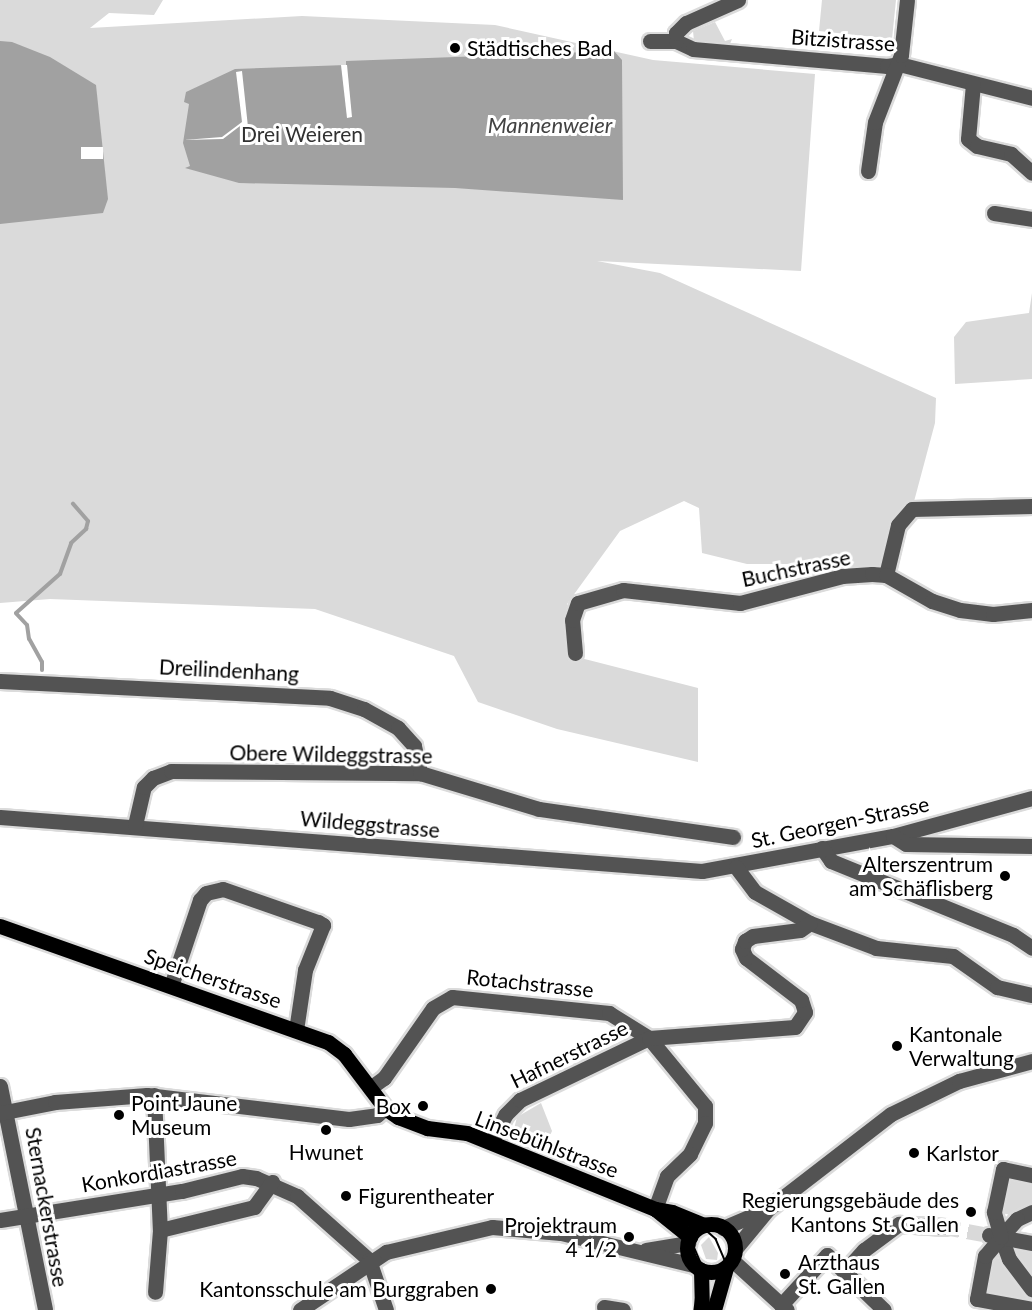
<!DOCTYPE html>
<html>
<head>
<meta charset="utf-8">
<style>
	body { margin:0 }
	#map { position:relative; width:1032px; height:1310px; overflow:hidden; background:#fff; font-family:Lato,sans-serif }
	div>[style] { position:absolute }
	[style*='--x'] { left:calc(var(--x)*1px); top:calc(var(--y)*1px); width:calc(var(--w)*1px); rotate:calc(var(--a)*1deg) }
	.green>* { inset:0; background:#dadada }
	.water>* { inset:0; background:#a1a1a1 }
	.pier>* { inset:0; background:#fff }
	.stream>* { height:4px; margin:-2px; padding:0 2px; transform-origin:2px; border-radius:2px; background:#a1a1a1 }
	.minor-tunnel>* { height:15px; margin-top:-7.5px; transform-origin:0; background:repeating-linear-gradient(90deg,#d9d9d9 0 15px,transparent 0 23px) }
	.roads { filter:drop-shadow(2px 0 #dbdbdb) drop-shadow(-2px 0 #dbdbdb) drop-shadow(0 2px #dbdbdb) drop-shadow(0 -2px #dbdbdb) }
	.minor>* { height:15px; margin:-7.5px; padding:0 7.5px; transform-origin:7.5px; border-radius:7.5px; background:#535353 }
	.major>* { height:15px; margin:-7.5px; padding:0 7.5px; transform-origin:7.5px; border-radius:7.5px; background:#000 }
	.major>.ring { margin:-7.5px; padding:0; box-sizing:content-box; background:none; border:15px solid #000; border-radius:50% }
	.tram>* { height:1.5px; margin:-0.75px; padding:0 0.75px; transform-origin:0.75px; border-radius:0.75px; background:#000 }
	.dots>* { width:16px; height:16px; translate:-50% -50%; box-sizing:border-box; border:3px solid #fff; border-radius:50% }
	span { translate:-50% -50%; white-space:nowrap; text-align:center; line-height:1.15; -webkit-text-stroke:6px #fff; paint-order:stroke }
	.street-label { font-size:21px; color:#000 }
	.poi-label { font-size:21px; color:#000 }
	.left { translate:0 -50%; text-align:left }
	.right { translate:-100% -50%; text-align:right }
	.park-label { font-size:21px; color:#313131 }
	.water-label { font-size:22px; color:#424242; font-style:italic }
</style>
</head>
<body>
<div id="map">
	<div class="green">
		<div style="clip-path:polygon(0 0,163px 0,154px 15px,109px 13px,90px 28px,302px 16px,495px 25px,653px 60px,815px 74px,801px 271px,597px 261px,660px 273px,936px 398px,935px 423px,912px 509px,888px 567px,813px 585px,804px 564px,747px 564px,702px 553px,699px 508px,684px 501px,620px 531px,567px 604px,569px 655px,698px 688px,698px 762px,557px 729px,478px 702px,454px 656px,315px 609px,50px 599px,0 603px)"></div>
		<div style="clip-path:polygon(822px 0,896px 0,892px 39px,819px 31px)"></div>
		<div style="clip-path:polygon(715px 22px,725px 41px,732px 39px,730px 44px,694px 41px,693px 31px)"></div>
		<div style="clip-path:polygon(1032px 293px,1032px 379px,955px 384px,954px 337px,966px 322px,1029px 313px)"></div>
		<div style="clip-path:polygon(541px 1103px,552px 1131px,546px 1144px,514px 1129px,517px 1117px)"></div>
		<div style="clip-path:polygon(1005px 1173px,1032px 1178px,1032px 1207px,1015px 1216px,997px 1212px)"></div>
		<div style="clip-path:polygon(709px 1237px,718px 1253px,717px 1260px,706px 1259px,701px 1245px)"></div>
		<div style="clip-path:polygon(1014px 1242px,1032px 1245px,1032px 1284px,1011px 1256px)"></div>
		<div style="clip-path:polygon(988px 1256px,1006px 1260px,1031px 1293px,1029px 1304px,980px 1295px)"></div>
	</div>
	<div class="water">
		<div style="clip-path:polygon(0 41px,12px 42px,50px 57px,96px 85px,108px 199px,103px 213px,0 224px)"></div>
		<div style="clip-path:polygon(614px 51px,622px 60px,623px 200px,455px 188px,239px 183px,185px 168px,190px 166px,183px 143px,189px 104px,184px 102px,186px 92px,235px 69px,346px 65px,346px 61px)"></div>
	</div>
	<div class="pier">
		<div style="clip-path:polygon(341px 65px,347px 65px,352px 117px,347px 118px)"></div>
		<div style="clip-path:polygon(242px 71px,248px 127px,240px 126px,223px 139px,184px 140px,222px 137px,242px 122px,236px 72px)"></div>
		<div style="clip-path:polygon(81px 147px,103px 147px,103px 159px,81px 159px)"></div>
	</div>
	<div class="stream">
		<div style="--x:42;--y:670;--w:8;--a:-90"></div>
		<div style="--x:42;--y:662;--w:26;--a:-119"></div>
		<div style="--x:29;--y:639;--w:14;--a:-98"></div>
		<div style="--x:27;--y:625;--w:16;--a:-133"></div>
		<div style="--x:16;--y:613;--w:59;--a:-41.6"></div>
		<div style="--x:60;--y:574;--w:33;--a:-70"></div>
		<div style="--x:71;--y:543;--w:21;--a:-43"></div>
		<div style="--x:86;--y:529;--w:8;--a:-76"></div>
		<div style="--x:88;--y:521;--w:23;--a:-131"></div>
	</div>
	<div class="minor-tunnel">
		<div style="--x:945;--y:1227;--w:45;--a:10.3"></div>
	</div>
	<div class="roads">
		<div class="minor">
			<div style="--x:650;--y:41;--w:26;--a:0"></div>
			<div style="--x:676;--y:41;--w:19;--a:25"></div>
			<div style="--x:693;--y:49;--w:195;--a:5"></div>
			<div style="--x:887;--y:66;--w:12;--a:-9"></div>
			<div style="--x:899;--y:64;--w:137;--a:14.3"></div>
			<div style="--x:676;--y:41;--w:8;--a:-90"></div>
			<div style="--x:676;--y:33;--w:14;--a:-45"></div>
			<div style="--x:686;--y:23;--w:57;--a:-23.9"></div>
			<div style="--x:973;--y:84;--w:55;--a:95.2"></div>
			<div style="--x:968;--y:139;--w:11;--a:38"></div>
			<div style="--x:977;--y:146;--w:35;--a:13"></div>
			<div style="--x:1011;--y:154;--w:28;--a:42"></div>
			<div style="--x:868;--y:171;--w:49;--a:-81.9"></div>
			<div style="--x:875;--y:122;--w:72;--a:-68.8"></div>
			<div style="--x:901;--y:55;--w:55;--a:-83.8"></div>
			<div style="--x:994;--y:213;--w:38;--a:9"></div>
			<div style="--x:886;--y:575;--w:51;--a:-76.5"></div>
			<div style="--x:898;--y:525;--w:21;--a:-49"></div>
			<div style="--x:912;--y:509;--w:120;--a:-1.4"></div>
			<div style="--x:575;--y:653;--w:33;--a:-95"></div>
			<div style="--x:572;--y:620;--w:18;--a:-71"></div>
			<div style="--x:578;--y:603;--w:47;--a:-16.1"></div>
			<div style="--x:623;--y:590;--w:118;--a:6.3"></div>
			<div style="--x:740;--y:603;--w:106;--a:-14.8"></div>
			<div style="--x:842;--y:576;--w:30;--a:-4"></div>
			<div style="--x:872;--y:574;--w:14;--a:4"></div>
			<div style="--x:886;--y:575;--w:53;--a:29.5"></div>
			<div style="--x:932;--y:601;--w:29;--a:18"></div>
			<div style="--x:960;--y:610;--w:33;--a:7"></div>
			<div style="--x:993;--y:614;--w:39;--a:-6"></div>
			<div style="--x:0;--y:681;--w:330;--a:2.9"></div>
			<div style="--x:330;--y:698;--w:36;--a:18"></div>
			<div style="--x:364;--y:709;--w:39;--a:29"></div>
			<div style="--x:398;--y:728;--w:24;--a:48"></div>
			<div style="--x:414;--y:746;--w:28;--a:77"></div>
			<div style="--x:0;--y:817;--w:704;--a:4.4"></div>
			<div style="--x:702;--y:871;--w:194;--a:-10.4"></div>
			<div style="--x:893;--y:836;--w:144;--a:-15.3"></div>
			<div style="--x:135;--y:825;--w:39;--a:-77"></div>
			<div style="--x:144;--y:787;--w:13;--a:-45"></div>
			<div style="--x:153;--y:778;--w:19;--a:-21"></div>
			<div style="--x:171;--y:771;--w:249;--a:0.5"></div>
			<div style="--x:420;--y:773;--w:124;--a:16.8"></div>
			<div style="--x:539;--y:809;--w:196;--a:8.2"></div>
			<div style="--x:893;--y:836;--w:15;--a:32"></div>
			<div style="--x:906;--y:844;--w:126;--a:0.9"></div>
			<div style="--x:822;--y:848;--w:16;--a:55"></div>
			<div style="--x:831;--y:861;--w:196;--a:22.1"></div>
			<div style="--x:1013;--y:935;--w:23;--a:34"></div>
			<div style="--x:736;--y:867;--w:31;--a:53"></div>
			<div style="--x:755;--y:892;--w:63;--a:29.4"></div>
			<div style="--x:810;--y:923;--w:71;--a:20.7"></div>
			<div style="--x:876;--y:948;--w:77;--a:5.9"></div>
			<div style="--x:953;--y:956;--w:54;--a:35.2"></div>
			<div style="--x:997;--y:987;--w:36;--a:13"></div>
			<div style="--x:171;--y:986;--w:91;--a:-71.4"></div>
			<div style="--x:200;--y:900;--w:9;--a:-49"></div>
			<div style="--x:206;--y:893;--w:17;--a:-13"></div>
			<div style="--x:223;--y:889;--w:101;--a:19.2"></div>
			<div style="--x:318;--y:922;--w:6;--a:31"></div>
			<div style="--x:323;--y:925;--w:48;--a:111.8"></div>
			<div style="--x:305;--y:970;--w:61;--a:98.5"></div>
			<div style="--x:0;--y:1086;--w:228;--a:78.6"></div>
			<div style="--x:370;--y:1088;--w:17;--a:-36"></div>
			<div style="--x:384;--y:1078;--w:85;--a:-55"></div>
			<div style="--x:433;--y:1008;--w:22;--a:-30"></div>
			<div style="--x:452;--y:997;--w:158;--a:5.8"></div>
			<div style="--x:609;--y:1013;--w:47;--a:32"></div>
			<div style="--x:649;--y:1038;--w:88;--a:50.5"></div>
			<div style="--x:705;--y:1106;--w:17;--a:90"></div>
			<div style="--x:705;--y:1123;--w:34;--a:116"></div>
			<div style="--x:690;--y:1154;--w:32;--a:136"></div>
			<div style="--x:667;--y:1176;--w:35;--a:110"></div>
			<div style="--x:154;--y:1095;--w:135;--a:87.5"></div>
			<div style="--x:160;--y:1230;--w:62;--a:94.6"></div>
			<div style="--x:0;--y:1113;--w:56;--a:-11.3"></div>
			<div style="--x:55;--y:1102;--w:92;--a:-4.4"></div>
			<div style="--x:147;--y:1095;--w:203;--a:6.8"></div>
			<div style="--x:349;--y:1119;--w:28;--a:-8"></div>
			<div style="--x:377;--y:1115;--w:11;--a:-41"></div>
			<div style="--x:492;--y:1141;--w:30;--a:-63"></div>
			<div style="--x:506;--y:1114;--w:20;--a:-45"></div>
			<div style="--x:520;--y:1100;--w:143;--a:-25.7"></div>
			<div style="--x:649;--y:1038;--w:146;--a:-4.3"></div>
			<div style="--x:795;--y:1027;--w:18;--a:-56"></div>
			<div style="--x:805;--y:1012;--w:13;--a:-108"></div>
			<div style="--x:801;--y:1000;--w:69;--a:-142.6"></div>
			<div style="--x:746;--y:958;--w:10;--a:-114"></div>
			<div style="--x:742;--y:949;--w:9;--a:-69"></div>
			<div style="--x:745;--y:941;--w:9;--a:-32"></div>
			<div style="--x:753;--y:936;--w:47;--a:-7.3"></div>
			<div style="--x:800;--y:930;--w:12;--a:-35"></div>
			<div style="--x:1032;--y:1212;--w:17;--a:155"></div>
			<div style="--x:1017;--y:1219;--w:24;--a:132"></div>
			<div style="--x:1001;--y:1237;--w:23;--a:70"></div>
			<div style="--x:1009;--y:1259;--w:38;--a:53"></div>
			<div style="--x:0;--y:1220;--w:184;--a:-9.1"></div>
			<div style="--x:182;--y:1191;--w:62;--a:-14"></div>
			<div style="--x:242;--y:1176;--w:14;--a:8"></div>
			<div style="--x:256;--y:1178;--w:45;--a:23.7"></div>
			<div style="--x:297;--y:1196;--w:96;--a:41.6"></div>
			<div style="--x:369;--y:1260;--w:53;--a:71.2"></div>
			<div style="--x:723;--y:1228;--w:46;--a:-23.2"></div>
			<div style="--x:160;--y:1230;--w:97;--a:-13.7"></div>
			<div style="--x:254;--y:1207;--w:31;--a:-54"></div>
			<div style="--x:989;--y:1235;--w:44;--a:10.5"></div>
			<div style="--x:735;--y:1249;--w:52;--a:-50.5"></div>
			<div style="--x:768;--y:1209;--w:155;--a:-37.7"></div>
			<div style="--x:891;--y:1114;--w:76;--a:-25.9"></div>
			<div style="--x:959;--y:1081;--w:76;--a:-15.3"></div>
			<div style="--x:646;--y:1250;--w:43;--a:-9.5"></div>
			<div style="--x:732;--y:1260;--w:74;--a:42.3"></div>
			<div style="--x:844;--y:1272;--w:30;--a:-48"></div>
			<div style="--x:864;--y:1250;--w:44;--a:-36.6"></div>
			<div style="--x:899;--y:1224;--w:46;--a:3.7"></div>
			<div style="--x:781;--y:1305;--w:68;--a:-47.4"></div>
			<div style="--x:827;--y:1255;--w:79;--a:44"></div>
			<div style="--x:604;--y:1307;--w:19;--a:9"></div>
			<div style="--x:1032;--y:1309;--w:56;--a:-169.7"></div>
			<div style="--x:977;--y:1299;--w:44;--a:-79.5"></div>
			<div style="--x:985;--y:1256;--w:25;--a:-50"></div>
			<div style="--x:1001;--y:1237;--w:26;--a:-106"></div>
			<div style="--x:994;--y:1212;--w:44;--a:-78.2"></div>
			<div style="--x:1003;--y:1169;--w:30;--a:12"></div>
			<div style="--x:300;--y:1310;--w:104;--a:-34"></div>
			<div style="--x:386;--y:1252;--w:109;--a:-13.3"></div>
			<div style="--x:492;--y:1227;--w:69;--a:5"></div>
			<div style="--x:561;--y:1233;--w:136;--a:13.6"></div>
		</div>
		<div class="major">
			<div style="--x:0;--y:926;--w:348;--a:19.5"></div>
			<div style="--x:328;--y:1042;--w:20;--a:37"></div>
			<div style="--x:344;--y:1054;--w:68;--a:52.8"></div>
			<div style="--x:385;--y:1108;--w:16;--a:35"></div>
			<div style="--x:398;--y:1117;--w:31;--a:21"></div>
			<div style="--x:427;--y:1128;--w:40;--a:7.1"></div>
			<div style="--x:467;--y:1133;--w:203;--a:22"></div>
			<div style="--x:655;--y:1209;--w:17;--a:10"></div>
			<div style="--x:672;--y:1212;--w:35;--a:22"></div>
			<div style="--x:655;--y:1209;--w:45;--a:38.7"></div>
			<div class="ring" style="left:687px;top:1224px;width:33px;height:33px"></div>
			<div style="--x:701;--y:1270;--w:40;--a:88.6"></div>
			<div style="--x:714;--y:1310;--w:44;--a:-74.1"></div>
		</div>
	</div>
	<div class="tram">
		<div style="--x:0;--y:924;--w:345;--a:19.3"></div>
		<div style="--x:326;--y:1038;--w:32;--a:36"></div>
		<div style="--x:352;--y:1057;--w:60;--a:53.1"></div>
		<div style="--x:388;--y:1105;--w:18;--a:41"></div>
		<div style="--x:402;--y:1117;--w:93;--a:13"></div>
		<div style="--x:493;--y:1138;--w:219;--a:22.2"></div>
		<div style="--x:696;--y:1221;--w:27;--a:42"></div>
		<div style="--x:716;--y:1239;--w:23;--a:67"></div>
		<div style="--x:725;--y:1260;--w:16;--a:86"></div>
		<div style="--x:726;--y:1276;--w:35;--a:105"></div>
		<div style="--x:626;--y:1202;--w:54;--a:25.1"></div>
		<div style="--x:675;--y:1225;--w:19;--a:39"></div>
		<div style="--x:690;--y:1237;--w:28;--a:67"></div>
		<div style="--x:701;--y:1263;--w:47;--a:97.3"></div>
	</div>
	<div class="dots">
		<div style="left:455px;top:48px;background:#000"></div>
		<div style="left:1005px;top:876px;background:#000"></div>
		<div style="left:897px;top:1046px;background:#000"></div>
		<div style="left:423px;top:1106px;background:#000"></div>
		<div style="left:119px;top:1115px;background:#000"></div>
		<div style="left:326px;top:1130px;background:#000"></div>
		<div style="left:914px;top:1153px;background:#000"></div>
		<div style="left:346px;top:1196px;background:#000"></div>
		<div style="left:971px;top:1212px;background:#000"></div>
		<div style="left:629px;top:1237px;background:#000"></div>
		<div style="left:785px;top:1274px;background:#000"></div>
		<div style="left:491px;top:1289px;background:#000"></div>
	</div>
	<div class="street-label">
		<span style="left:843px;top:40px;rotate:4deg">Bitzistrasse</span>
		<span style="left:796px;top:568px;rotate:-12deg">Buchstrasse</span>
		<span style="left:229px;top:670px;rotate:3deg">Dreilindenhang</span>
		<span style="left:331px;top:754px;rotate:1deg">Obere Wildeggstrasse</span>
		<span style="left:840px;top:822px;rotate:-12deg">St. Georgen-Strasse</span>
		<span style="left:370px;top:824px;rotate:5deg">Wildeggstrasse</span>
		<span style="left:213px;top:978px;rotate:19deg">Speicherstrasse</span>
		<span style="left:530px;top:983px;rotate:6deg">Rotachstrasse</span>
		<span style="left:569px;top:1054px;rotate:-26deg">Hafnerstrasse</span>
		<span style="left:547px;top:1144px;rotate:21deg">Linsebühlstrasse</span>
		<span style="left:159px;top:1171px;rotate:-10deg">Konkordiastrasse</span>
		<span style="left:47px;top:1207px;rotate:80deg">Sternackerstrasse</span>
	</div>
	<div class="poi-label">
		<span class="left" style="left:467px;top:48px">Städtisches Bad</span>
		<span class="right" style="left:993px;top:876px">Alterszentrum<br>am Schäflisberg</span>
		<span class="left" style="left:909px;top:1046px">Kantonale<br>Verwaltung</span>
		<span class="left" style="left:131px;top:1115px">Point Jaune<br>Museum</span>
		<span class="right" style="left:411px;top:1106px">Box</span>
		<span style="left:326px;top:1152px">Hwunet</span>
		<span class="left" style="left:926px;top:1153px">Karlstor</span>
		<span class="left" style="left:358px;top:1196px">Figurentheater</span>
		<span class="right" style="left:959px;top:1212px">Regierungsgebäude des<br>Kantons St. Gallen</span>
		<span class="right" style="left:617px;top:1237px">Projektraum<br>4 1/2</span>
		<span class="left" style="left:798px;top:1274px">Arzthaus<br>St. Gallen</span>
		<span class="right" style="left:479px;top:1289px">Kantonsschule am Burggraben</span>
	</div>
	<div class="park-label">
		<span style="left:302px;top:134px">Drei Weieren</span>
	</div>
	<div class="water-label">
		<span style="left:550px;top:125px">Mannenweier</span>
	</div>
</div>
</body>
</html>
